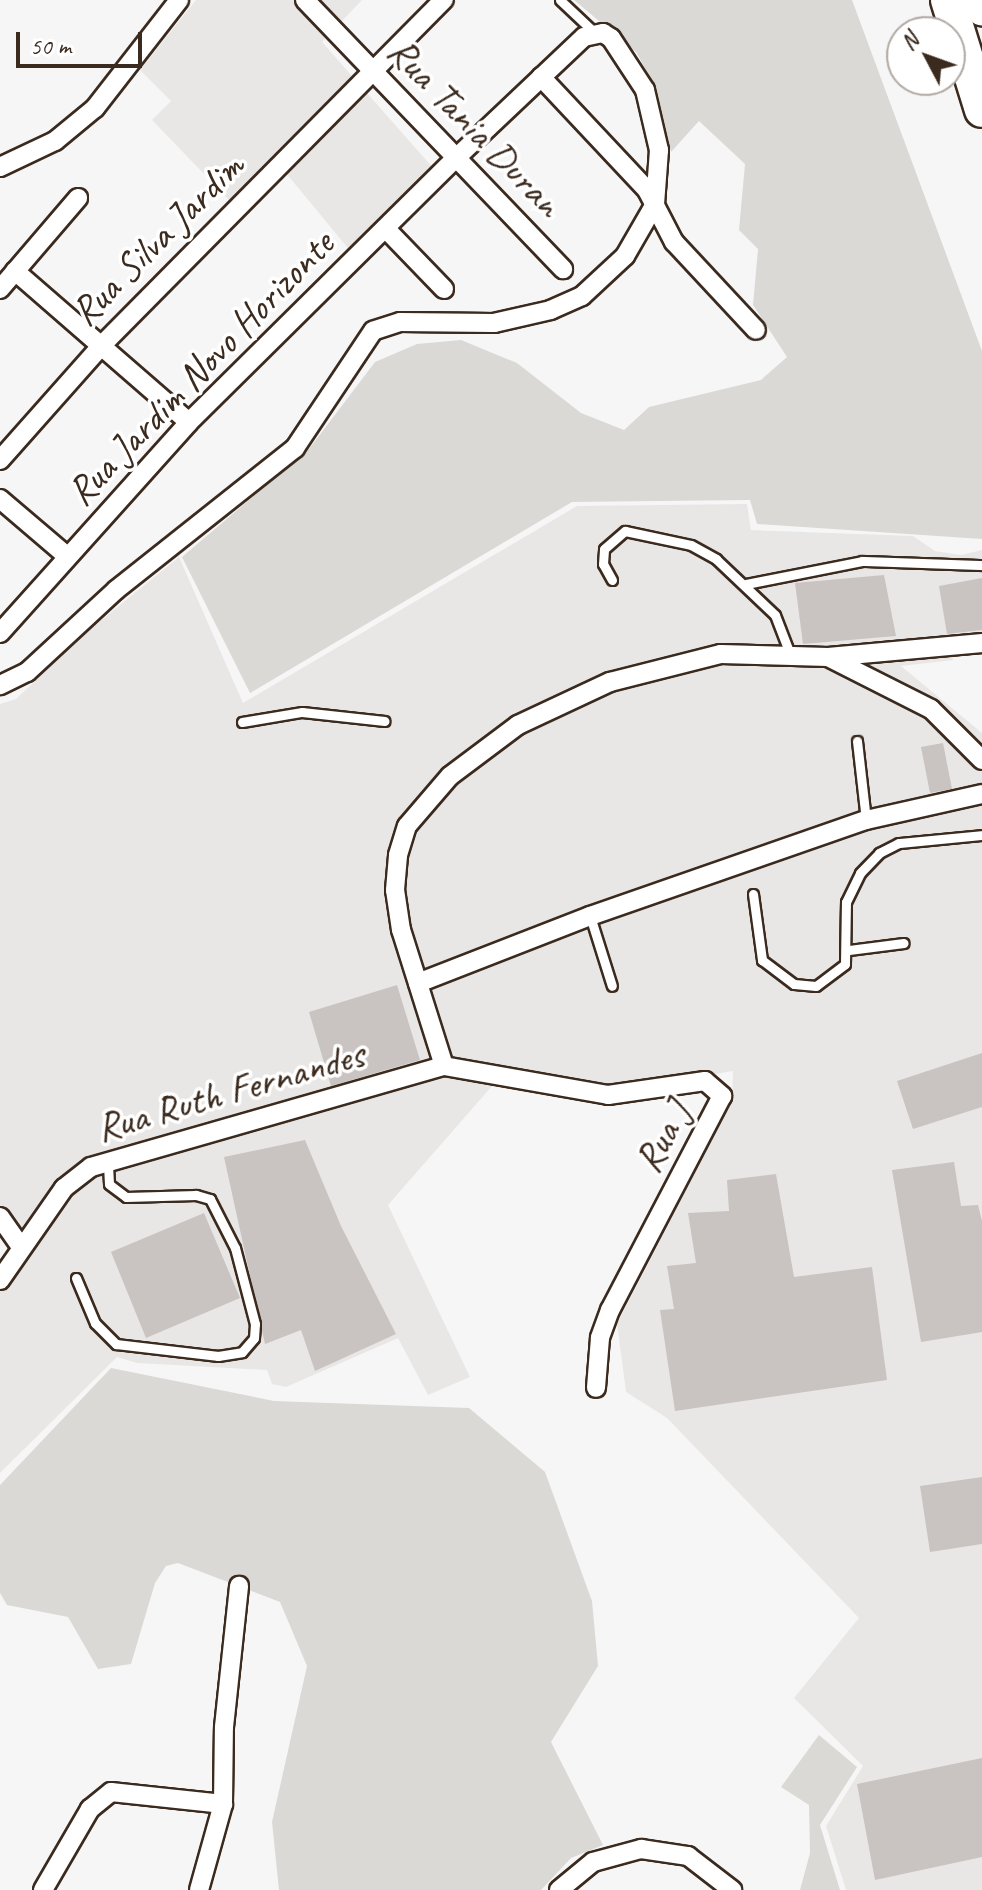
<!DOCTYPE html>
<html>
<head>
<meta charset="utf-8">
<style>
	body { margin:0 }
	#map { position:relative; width:982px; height:1890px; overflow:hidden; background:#f7f6f6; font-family:Caveat,sans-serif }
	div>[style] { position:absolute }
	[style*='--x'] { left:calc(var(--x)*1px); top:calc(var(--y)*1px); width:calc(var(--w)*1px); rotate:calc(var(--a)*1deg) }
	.built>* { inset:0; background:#e9e7e6 }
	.green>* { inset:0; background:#dbd9d6 }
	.building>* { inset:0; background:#c9c3c1 }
	.roads { filter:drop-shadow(2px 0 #3b2a1e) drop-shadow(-2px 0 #3b2a1e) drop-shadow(0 2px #3b2a1e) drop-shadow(0 -2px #3b2a1e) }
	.service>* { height:9px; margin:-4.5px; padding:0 4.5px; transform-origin:4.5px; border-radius:4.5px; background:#fff }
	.minor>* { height:18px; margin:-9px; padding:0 9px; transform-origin:9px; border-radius:9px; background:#fff }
	.motorway>* { height:34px; margin:-17px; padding:0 17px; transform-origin:17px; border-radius:17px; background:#fff }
	span { translate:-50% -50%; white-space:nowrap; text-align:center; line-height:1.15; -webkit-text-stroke:7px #fff; paint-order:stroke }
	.street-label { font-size:40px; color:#3b2a1e }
	.north { position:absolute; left:886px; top:16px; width:80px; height:80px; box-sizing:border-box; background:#fff; border:2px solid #b1aaa5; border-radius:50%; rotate:311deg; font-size:22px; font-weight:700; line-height:32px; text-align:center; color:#3b2a1e }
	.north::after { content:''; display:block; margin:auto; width:28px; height:36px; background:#3b2a1e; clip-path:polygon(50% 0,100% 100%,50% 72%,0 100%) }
	.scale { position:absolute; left:16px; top:32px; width:126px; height:36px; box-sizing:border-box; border:4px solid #3b2a1e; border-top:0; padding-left:10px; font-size:24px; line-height:28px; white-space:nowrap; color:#3b2a1e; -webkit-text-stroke:6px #fff; paint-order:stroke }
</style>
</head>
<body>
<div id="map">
	<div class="built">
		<div style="clip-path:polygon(196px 0,362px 0,322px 42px,434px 169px,352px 253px,276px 161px,232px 203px,152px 120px,171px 101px,140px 70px)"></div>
		<div style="clip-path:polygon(747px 504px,751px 530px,913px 536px,935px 551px,961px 555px,982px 550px,982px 634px,951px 640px,953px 660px,901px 666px,982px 733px,982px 1890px,846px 1890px,826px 1826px,863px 1766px,794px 1698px,859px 1618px,667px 1418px,626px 1392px,617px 1324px,732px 1102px,733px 1071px,633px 1088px,560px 1079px,565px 1096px,493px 1085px,388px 1205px,470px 1377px,428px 1395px,398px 1338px,286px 1387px,272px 1384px,267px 1370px,137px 1363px,117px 1357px,0 1473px,0 1265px,17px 1235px,0 1209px,0 704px,16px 699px,94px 626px,179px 557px,243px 703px,577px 506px)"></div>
	</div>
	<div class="green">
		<div style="clip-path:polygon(574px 0,852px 0,982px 351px,982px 539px,757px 524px,750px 500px,572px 502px,250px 693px,182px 557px,309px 449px,375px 362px,417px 344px,461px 340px,517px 363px,581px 413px,624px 430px,649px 407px,761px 380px,787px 357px,753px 305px,758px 249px,739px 230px,745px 164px,699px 121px,671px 152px,653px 82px,636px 52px)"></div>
		<div style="clip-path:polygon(111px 1368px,274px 1401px,469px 1408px,545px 1472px,592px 1601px,598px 1666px,551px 1742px,603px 1845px,571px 1858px,541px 1890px,279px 1890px,272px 1822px,307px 1666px,280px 1602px,178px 1563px,166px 1566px,155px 1583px,131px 1664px,98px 1669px,68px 1617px,7px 1605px,0 1593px,0 1485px)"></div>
		<div style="clip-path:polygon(819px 1735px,857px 1767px,820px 1825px,840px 1890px,800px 1890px,810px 1853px,809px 1805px,781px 1787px)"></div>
	</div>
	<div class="building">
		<div style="clip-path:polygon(884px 575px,896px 636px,803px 644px,795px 583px)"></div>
		<div style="clip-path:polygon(982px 578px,982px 630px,947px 634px,939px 586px)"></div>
		<div style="clip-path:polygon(943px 743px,952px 789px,930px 793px,921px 747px)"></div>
		<div style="clip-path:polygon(397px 985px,420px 1060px,331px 1086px,309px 1012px)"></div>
		<div style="clip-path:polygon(982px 1053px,982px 1107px,913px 1129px,897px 1081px)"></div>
		<div style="clip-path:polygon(305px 1140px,341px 1226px,396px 1334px,315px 1371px,301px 1330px,265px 1344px,224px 1157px)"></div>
		<div style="clip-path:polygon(954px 1162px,961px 1206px,978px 1205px,982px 1221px,982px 1332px,921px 1342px,892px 1170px)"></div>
		<div style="clip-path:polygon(776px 1174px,794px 1277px,872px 1267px,887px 1380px,675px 1411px,660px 1310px,674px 1309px,667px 1266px,696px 1263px,688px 1213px,729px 1211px,727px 1180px)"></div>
		<div style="clip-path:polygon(204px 1213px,240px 1298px,146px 1338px,111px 1252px)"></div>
		<div style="clip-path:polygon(982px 1477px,982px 1544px,930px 1552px,920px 1486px)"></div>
		<div style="clip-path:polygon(982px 1758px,982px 1857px,875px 1880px,857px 1784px)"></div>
	</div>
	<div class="roads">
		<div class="service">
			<div style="--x:560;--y:0;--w:47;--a:43.3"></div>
			<div style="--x:612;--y:580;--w:18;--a:-119"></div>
			<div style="--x:603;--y:564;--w:15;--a:-86"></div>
			<div style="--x:604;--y:549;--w:28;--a:-41"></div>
			<div style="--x:625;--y:531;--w:67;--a:12"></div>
			<div style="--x:691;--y:545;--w:29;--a:29"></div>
			<div style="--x:716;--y:559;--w:81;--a:43.5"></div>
			<div style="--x:775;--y:615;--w:42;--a:69"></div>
			<div style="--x:746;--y:584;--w:118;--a:-11.2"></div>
			<div style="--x:862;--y:561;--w:120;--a:1.9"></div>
			<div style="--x:242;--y:722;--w:61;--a:-9.5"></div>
			<div style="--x:302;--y:712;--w:83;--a:6.2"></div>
			<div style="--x:857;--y:741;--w:80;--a:83.5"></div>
			<div style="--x:753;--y:894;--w:67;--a:82.2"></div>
			<div style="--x:762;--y:960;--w:40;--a:37"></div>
			<div style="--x:794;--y:984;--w:22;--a:5"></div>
			<div style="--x:816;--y:986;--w:36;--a:-37"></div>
			<div style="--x:845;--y:964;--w:62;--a:-89.1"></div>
			<div style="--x:846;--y:902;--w:32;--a:-64"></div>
			<div style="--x:860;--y:873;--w:28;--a:-46"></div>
			<div style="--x:879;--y:853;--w:22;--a:-27"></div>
			<div style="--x:899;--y:843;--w:83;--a:-5.5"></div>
			<div style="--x:590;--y:916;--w:73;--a:72.6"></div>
			<div style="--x:849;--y:950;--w:55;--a:-7.3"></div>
			<div style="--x:76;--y:1278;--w:49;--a:67.1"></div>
			<div style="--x:95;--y:1323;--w:30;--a:45"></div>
			<div style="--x:116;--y:1344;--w:103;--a:6.7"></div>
			<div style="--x:218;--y:1356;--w:24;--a:-9"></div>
			<div style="--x:242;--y:1352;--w:18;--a:-49"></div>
			<div style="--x:254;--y:1338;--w:14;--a:-86"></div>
			<div style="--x:255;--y:1324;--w:79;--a:-104.7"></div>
			<div style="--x:235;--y:1248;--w:55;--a:-117"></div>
			<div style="--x:210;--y:1199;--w:15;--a:-164"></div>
			<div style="--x:196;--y:1195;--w:70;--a:178.4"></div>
			<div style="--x:126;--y:1197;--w:21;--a:-143"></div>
			<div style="--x:109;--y:1184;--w:21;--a:-93"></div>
		</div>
		<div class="minor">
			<div style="--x:305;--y:0;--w:373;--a:46.2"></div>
			<div style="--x:541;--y:77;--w:155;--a:46.8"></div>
			<div style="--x:647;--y:190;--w:59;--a:62.6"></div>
			<div style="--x:674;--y:242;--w:120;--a:47"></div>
			<div style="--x:0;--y:167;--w:61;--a:-25.3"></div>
			<div style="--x:55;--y:141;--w:52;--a:-39.5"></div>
			<div style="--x:95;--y:108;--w:137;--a:-52.1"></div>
			<div style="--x:387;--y:230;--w:82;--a:46"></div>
			<div style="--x:15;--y:271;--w:230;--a:41"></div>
			<div style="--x:0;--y:289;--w:120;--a:-49.4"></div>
			<div style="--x:0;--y:460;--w:154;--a:-48.4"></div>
			<div style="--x:102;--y:345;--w:486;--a:-45.3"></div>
			<div style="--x:0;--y:499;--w:88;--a:40.4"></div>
			<div style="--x:0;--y:633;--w:283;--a:-48.1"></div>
			<div style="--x:189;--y:422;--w:375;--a:-44.7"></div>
			<div style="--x:456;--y:158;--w:176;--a:-43.4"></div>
			<div style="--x:584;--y:37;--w:19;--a:-12"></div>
			<div style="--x:603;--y:33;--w:9;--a:32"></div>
			<div style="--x:611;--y:38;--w:62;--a:56.8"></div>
			<div style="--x:645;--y:90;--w:62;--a:76.9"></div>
			<div style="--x:659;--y:150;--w:54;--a:94.2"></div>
			<div style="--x:655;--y:204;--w:60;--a:120"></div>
			<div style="--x:625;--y:256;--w:59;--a:137.1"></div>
			<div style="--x:582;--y:296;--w:34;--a:156"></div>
			<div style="--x:551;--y:310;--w:58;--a:167.2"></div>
			<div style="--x:494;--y:323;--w:94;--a:-179.4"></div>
			<div style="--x:400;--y:322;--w:28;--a:162"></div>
			<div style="--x:373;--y:331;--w:141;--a:123.7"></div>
			<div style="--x:295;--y:448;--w:228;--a:141.6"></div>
			<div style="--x:116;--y:590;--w:121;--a:137.3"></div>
			<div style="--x:27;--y:672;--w:30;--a:154"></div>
			<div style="--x:828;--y:657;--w:115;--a:26.8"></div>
			<div style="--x:931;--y:709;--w:72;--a:45"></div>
			<div style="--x:418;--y:983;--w:185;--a:-21.3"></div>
			<div style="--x:590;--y:916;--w:292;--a:-19.2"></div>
			<div style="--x:866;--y:820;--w:119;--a:-12.6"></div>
			<div style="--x:444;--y:1066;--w:167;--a:10"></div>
			<div style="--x:608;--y:1095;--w:98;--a:-8.2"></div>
			<div style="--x:705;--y:1081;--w:23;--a:41"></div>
			<div style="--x:722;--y:1096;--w:242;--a:117.6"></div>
			<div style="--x:610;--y:1310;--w:30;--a:110"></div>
			<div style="--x:600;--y:1338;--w:50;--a:94.6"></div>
			<div style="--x:0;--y:1217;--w:35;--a:55"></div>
			<div style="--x:0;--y:1280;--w:112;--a:-55.2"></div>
			<div style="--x:64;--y:1188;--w:34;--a:-38"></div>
			<div style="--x:91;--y:1167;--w:367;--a:-16"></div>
			<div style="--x:444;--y:1066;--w:143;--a:-107.5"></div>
			<div style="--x:401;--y:930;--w:40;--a:-98.5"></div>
			<div style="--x:395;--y:890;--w:35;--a:-85"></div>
			<div style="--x:398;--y:855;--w:30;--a:-73"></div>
			<div style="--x:407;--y:826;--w:66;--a:-49.3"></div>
			<div style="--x:450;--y:776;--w:85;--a:-36.9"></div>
			<div style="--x:518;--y:725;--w:102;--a:-25.1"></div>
			<div style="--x:610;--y:682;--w:114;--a:-14.2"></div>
			<div style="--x:721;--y:654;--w:107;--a:1.6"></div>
			<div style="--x:828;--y:657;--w:155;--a:-5.2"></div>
			<div style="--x:43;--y:1890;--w:94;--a:-59.9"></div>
			<div style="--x:90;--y:1809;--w:27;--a:-39"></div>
			<div style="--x:111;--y:1792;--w:113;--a:6.1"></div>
			<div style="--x:199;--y:1890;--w:89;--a:-74.4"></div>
			<div style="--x:223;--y:1804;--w:77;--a:-89.3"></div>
			<div style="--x:224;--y:1727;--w:142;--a:-83.9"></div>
			<div style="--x:559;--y:1890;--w:44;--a:-39.5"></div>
			<div style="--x:593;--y:1862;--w:50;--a:-15.2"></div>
			<div style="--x:641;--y:1849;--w:48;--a:8.5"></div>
			<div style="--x:688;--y:1856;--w:56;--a:37.7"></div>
		</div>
		<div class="motorway">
			<div style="--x:948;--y:0;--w:115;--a:72.8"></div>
			<div style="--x:979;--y:0;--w:9;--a:69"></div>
		</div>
	</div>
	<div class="street-label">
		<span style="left:475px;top:127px;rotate:46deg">Rua Tania Duran</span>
		<span style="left:157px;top:239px;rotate:-45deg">Rua Silva Jardim</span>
		<span style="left:200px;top:368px;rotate:-46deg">Rua Jardim Novo Horizonte</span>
		<span style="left:230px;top:1091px;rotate:-16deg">Rua Ruth Fernandes</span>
		<span style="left:662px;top:1137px;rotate:-62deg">Rua J</span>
	</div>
	<div class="north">N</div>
	<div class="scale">50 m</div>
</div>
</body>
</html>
